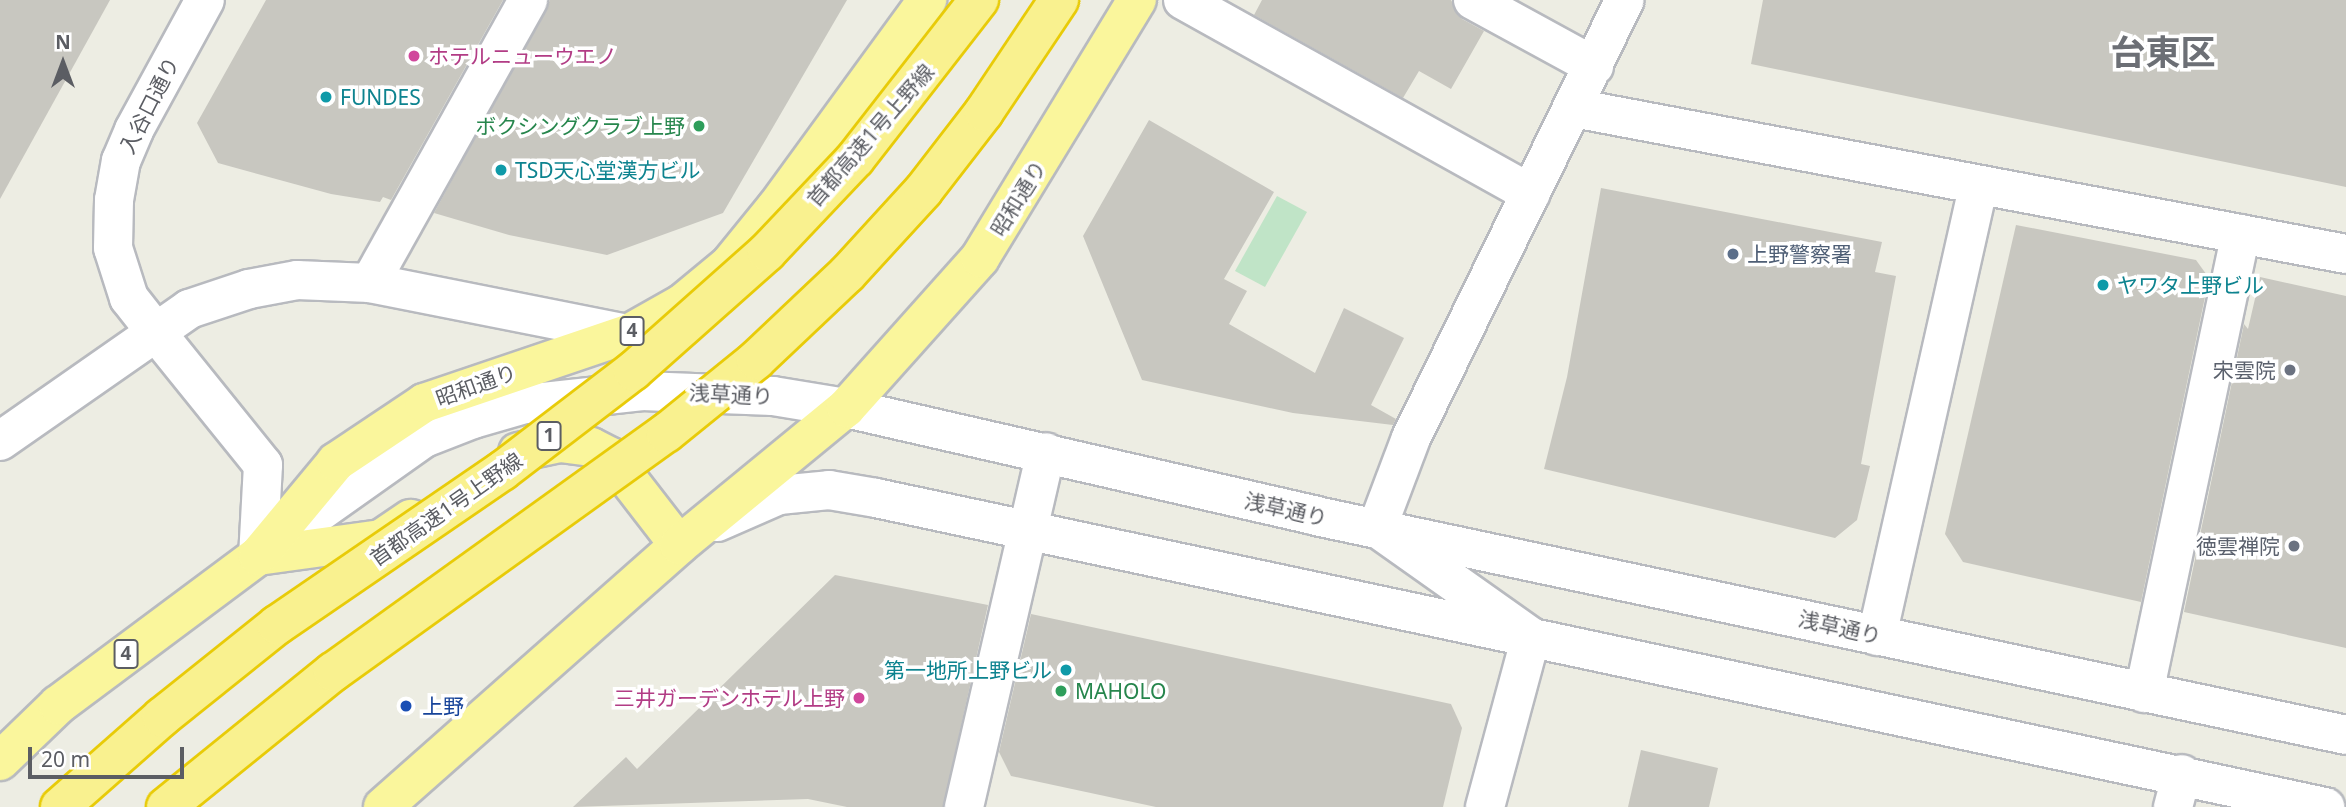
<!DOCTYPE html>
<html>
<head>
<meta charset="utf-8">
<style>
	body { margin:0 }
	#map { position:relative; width:2346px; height:807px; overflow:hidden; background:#edede3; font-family:"Noto Sans","Noto Sans JP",sans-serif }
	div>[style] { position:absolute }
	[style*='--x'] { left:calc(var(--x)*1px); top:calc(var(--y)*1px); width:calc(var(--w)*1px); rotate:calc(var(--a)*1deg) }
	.green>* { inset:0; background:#c0e4c7 }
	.building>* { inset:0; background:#c8c7c0 }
	.roads { filter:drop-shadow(2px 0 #b8babf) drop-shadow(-2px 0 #b8babf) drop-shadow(0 2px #b8babf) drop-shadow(0 -2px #b8babf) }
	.minor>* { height:38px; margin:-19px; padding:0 19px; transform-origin:19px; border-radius:19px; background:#fff }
	.tertiary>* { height:38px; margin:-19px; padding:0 19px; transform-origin:19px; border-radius:19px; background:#fff }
	.secondary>* { height:38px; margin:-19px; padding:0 19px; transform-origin:19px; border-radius:19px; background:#fff }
	.trunk>* { height:38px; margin:-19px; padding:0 19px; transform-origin:19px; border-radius:19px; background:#faf69c }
	.bridges { filter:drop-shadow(2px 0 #e8cb08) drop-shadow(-2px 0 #e8cb08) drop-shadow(0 2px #e8cb08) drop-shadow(0 -2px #e8cb08) }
	.motorway-bridge>* { height:38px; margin:-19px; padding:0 19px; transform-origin:19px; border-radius:19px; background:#f9f18f }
	.dots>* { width:19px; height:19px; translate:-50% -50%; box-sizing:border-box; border:4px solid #fff; border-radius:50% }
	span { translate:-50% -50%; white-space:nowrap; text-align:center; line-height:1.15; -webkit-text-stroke:7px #fff; paint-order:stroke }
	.shield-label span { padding:2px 5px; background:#fff; border:2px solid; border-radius:5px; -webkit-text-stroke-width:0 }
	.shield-label { font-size:19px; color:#5b5d63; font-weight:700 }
	.hotel-label { font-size:21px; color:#b23c85 }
	.left { translate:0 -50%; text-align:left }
	.right { translate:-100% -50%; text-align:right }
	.culture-label { font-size:21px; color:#0d838f }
	.street-label { font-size:21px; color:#5b5d63 }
	.leisure-label { font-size:21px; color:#27864d }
	.service-label { font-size:21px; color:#4e5e75 }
	.worship-label { font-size:21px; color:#5b616d }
	.transit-label { font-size:21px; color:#164399 }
	.town-label { font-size:35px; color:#6c6f75; font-weight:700 }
	.north { position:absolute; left:28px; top:28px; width:70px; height:70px; -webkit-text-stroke:5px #fff; paint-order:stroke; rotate:0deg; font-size:19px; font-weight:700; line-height:28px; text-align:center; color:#5b5d63 }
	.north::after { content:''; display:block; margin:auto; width:24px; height:32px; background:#5b5d63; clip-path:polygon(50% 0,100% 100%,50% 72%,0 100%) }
	.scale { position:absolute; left:28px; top:747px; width:156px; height:32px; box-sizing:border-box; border:4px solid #5b5d63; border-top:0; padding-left:9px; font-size:21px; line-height:24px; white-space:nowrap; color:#5b5d63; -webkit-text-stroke:5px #fff; paint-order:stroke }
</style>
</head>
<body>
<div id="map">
	<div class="green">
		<div style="clip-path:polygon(1277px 196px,1307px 212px,1265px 287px,1235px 271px)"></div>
	</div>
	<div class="building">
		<div style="clip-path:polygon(0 0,110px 0,0 199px)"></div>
		<div style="clip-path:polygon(266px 0,503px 0,391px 200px,383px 197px,380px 202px,331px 194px,218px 163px,197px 123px)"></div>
		<div style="clip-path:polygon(550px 0,847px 0,723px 213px,607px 255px,509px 235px,434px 213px)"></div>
		<div style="clip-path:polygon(1262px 0,1451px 0,1462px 19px,1484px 31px,1451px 89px,1419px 71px,1403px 98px,1254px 15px)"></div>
		<div style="clip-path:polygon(1763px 0,2346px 0,2346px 187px,1751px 64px)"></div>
		<div style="clip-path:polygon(1149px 120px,1274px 192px,1224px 279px,1247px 291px,1229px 324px,1315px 373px,1344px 308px,1404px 338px,1371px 405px,1396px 419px,1393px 425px,1293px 413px,1142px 380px,1083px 236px)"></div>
		<div style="clip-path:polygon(1601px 188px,1882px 242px,1875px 272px,1896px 276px,1861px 464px,1870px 466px,1857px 520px,1835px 538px,1544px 469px,1567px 377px)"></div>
		<div style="clip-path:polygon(2016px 225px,2196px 260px,2209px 278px,2141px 602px,1963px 562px,1945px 534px)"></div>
		<div style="clip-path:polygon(2260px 277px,2346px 296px,2346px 648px,2184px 612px,2244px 324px,2248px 329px)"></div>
		<div style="clip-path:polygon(835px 575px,988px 605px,943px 807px,847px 807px,808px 799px,573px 807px,626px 757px,637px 769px)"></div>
		<div style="clip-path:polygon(1031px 614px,1451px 704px,1462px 728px,1443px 807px,1156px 807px,1011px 776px,999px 752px)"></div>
		<div style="clip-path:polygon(1641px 750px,1718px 768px,1709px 807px,1628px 807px)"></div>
	</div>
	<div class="roads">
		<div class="minor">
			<div style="--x:1183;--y:0;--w:398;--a:29.1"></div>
			<div style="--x:1473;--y:0;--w:138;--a:28.6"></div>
			<div style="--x:1574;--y:108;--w:786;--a:10.71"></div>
			<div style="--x:370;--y:283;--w:324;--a:-60.8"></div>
			<div style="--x:155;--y:331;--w:172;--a:51.1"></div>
			<div style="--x:263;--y:465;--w:91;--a:93.1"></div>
			<div style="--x:0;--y:441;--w:231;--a:-34.9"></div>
			<div style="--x:189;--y:309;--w:63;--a:-18.4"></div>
			<div style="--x:249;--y:289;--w:49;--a:-10.6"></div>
			<div style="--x:297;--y:280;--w:73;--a:2.4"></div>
			<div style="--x:370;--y:283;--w:263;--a:11.2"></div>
			<div style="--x:1877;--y:636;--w:462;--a:-77.3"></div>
			<div style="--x:2144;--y:693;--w:469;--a:-78.1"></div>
			<div style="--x:964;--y:807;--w:364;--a:-77"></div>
			<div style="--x:1485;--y:807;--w:176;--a:-74.9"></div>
			<div style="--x:1531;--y:637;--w:189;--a:-144.7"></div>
			<div style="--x:1377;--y:528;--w:96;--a:-69.3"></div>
			<div style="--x:1411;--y:438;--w:487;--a:-64"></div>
			<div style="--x:2173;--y:807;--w:34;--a:-75"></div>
		</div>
		<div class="tertiary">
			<div style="--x:155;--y:331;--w:42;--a:-128.2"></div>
			<div style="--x:129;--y:298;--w:52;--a:-107.7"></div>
			<div style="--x:113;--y:248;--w:48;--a:-88.8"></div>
			<div style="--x:114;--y:200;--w:40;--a:-80"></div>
			<div style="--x:121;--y:161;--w:34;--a:-67"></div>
			<div style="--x:134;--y:130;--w:148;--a:-61.4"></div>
		</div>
		<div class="secondary">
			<div style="--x:717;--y:522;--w:68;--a:-23.5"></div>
			<div style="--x:779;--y:495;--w:50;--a:-5.7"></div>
			<div style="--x:829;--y:490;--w:48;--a:9.7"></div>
			<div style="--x:876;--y:498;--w:1482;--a:12.04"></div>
			<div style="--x:277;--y:542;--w:180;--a:-35.3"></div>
			<div style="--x:424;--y:438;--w:53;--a:-21.2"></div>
			<div style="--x:473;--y:419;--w:54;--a:-16.1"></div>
			<div style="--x:525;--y:404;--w:118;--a:-6.3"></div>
			<div style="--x:642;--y:391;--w:131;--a:2.2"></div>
			<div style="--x:773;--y:396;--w:74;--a:9.3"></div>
			<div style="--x:846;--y:408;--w:482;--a:12.9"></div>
			<div style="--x:1316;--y:516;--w:1053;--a:12"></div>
		</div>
		<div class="trunk">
			<div style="--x:518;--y:452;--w:43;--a:-12.1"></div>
			<div style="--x:560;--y:443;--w:31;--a:7"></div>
			<div style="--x:591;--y:447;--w:22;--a:27"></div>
			<div style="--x:611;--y:457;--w:111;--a:52.3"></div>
			<div style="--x:258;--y:556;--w:124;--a:-7.9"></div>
			<div style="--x:381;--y:539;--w:36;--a:-34"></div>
			<div style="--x:0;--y:761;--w:81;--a:-44"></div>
			<div style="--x:58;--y:705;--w:249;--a:-36.7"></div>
			<div style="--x:258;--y:556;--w:122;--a:-50.3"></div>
			<div style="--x:336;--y:462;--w:106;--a:-33.8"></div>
			<div style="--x:424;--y:403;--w:215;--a:-18.7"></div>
			<div style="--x:628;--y:334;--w:63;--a:-29.4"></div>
			<div style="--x:683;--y:303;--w:60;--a:-39.6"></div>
			<div style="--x:729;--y:265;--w:76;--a:-50.9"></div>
			<div style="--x:777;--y:206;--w:255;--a:-53.9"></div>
			<div style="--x:383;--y:807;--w:395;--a:-41.5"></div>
			<div style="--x:679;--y:545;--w:216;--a:-39.4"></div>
			<div style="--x:846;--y:408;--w:201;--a:-48.2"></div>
			<div style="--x:980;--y:258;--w:302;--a:-58.7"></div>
		</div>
	</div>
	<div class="bridges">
		<div class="motorway-bridge">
			<div style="--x:60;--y:807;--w:136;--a:-41.4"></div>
			<div style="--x:162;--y:717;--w:147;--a:-38.7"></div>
			<div style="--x:277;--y:625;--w:273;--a:-34.4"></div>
			<div style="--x:502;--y:471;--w:165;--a:-37.4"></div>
			<div style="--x:633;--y:371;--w:179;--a:-41.6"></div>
			<div style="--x:767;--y:252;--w:128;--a:-46.6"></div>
			<div style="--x:855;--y:159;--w:202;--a:-52.1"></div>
			<div style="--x:166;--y:807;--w:215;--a:-39"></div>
			<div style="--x:333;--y:672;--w:410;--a:-35.7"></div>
			<div style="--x:666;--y:433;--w:116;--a:-39"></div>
			<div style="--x:756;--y:360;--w:125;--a:-43.4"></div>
			<div style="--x:847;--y:274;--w:113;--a:-47.5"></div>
			<div style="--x:923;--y:191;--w:100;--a:-52.3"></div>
			<div style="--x:984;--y:112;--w:135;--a:-56.2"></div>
		</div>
	</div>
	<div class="dots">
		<div style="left:414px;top:56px;background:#d1479c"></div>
		<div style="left:326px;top:97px;background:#0f9aa8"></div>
		<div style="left:699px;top:126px;background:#2e9e5b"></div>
		<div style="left:501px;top:170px;background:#0f9aa8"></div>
		<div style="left:1733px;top:254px;background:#5c6f8a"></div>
		<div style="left:2103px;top:285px;background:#0f9aa8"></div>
		<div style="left:2290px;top:370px;background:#6b7280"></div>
		<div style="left:2294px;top:546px;background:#6b7280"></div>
		<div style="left:1066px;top:670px;background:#0f9aa8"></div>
		<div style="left:1061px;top:691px;background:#2e9e5b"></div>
		<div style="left:859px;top:698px;background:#d1479c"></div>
		<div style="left:406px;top:706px;background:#1a4fb4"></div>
	</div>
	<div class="shield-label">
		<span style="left:632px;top:331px">4</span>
		<span style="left:549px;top:436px">1</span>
		<span style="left:126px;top:654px">4</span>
	</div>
	<div class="hotel-label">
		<span class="left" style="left:428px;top:56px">ホテルニューウエノ</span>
		<span class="right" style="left:845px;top:698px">三井ガーデンホテル上野</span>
	</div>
	<div class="culture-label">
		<span class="left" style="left:340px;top:97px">FUNDES</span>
		<span class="left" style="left:515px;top:170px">TSD天心堂漢方ビル</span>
		<span class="left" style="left:2117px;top:285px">ヤワタ上野ビル</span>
		<span class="right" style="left:1052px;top:670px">第一地所上野ビル</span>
	</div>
	<div class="street-label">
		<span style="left:149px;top:105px;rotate:-63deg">入谷口通り</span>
		<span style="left:870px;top:135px;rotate:-49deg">首都高速1号上野線</span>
		<span style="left:1018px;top:198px;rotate:-58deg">昭和通り</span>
		<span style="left:476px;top:385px;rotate:-20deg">昭和通り</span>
		<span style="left:731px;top:394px;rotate:3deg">浅草通り</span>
		<span style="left:446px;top:509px;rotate:-35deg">首都高速1号上野線</span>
		<span style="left:1286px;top:509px;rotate:13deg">浅草通り</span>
		<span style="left:1840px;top:627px;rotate:13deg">浅草通り</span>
	</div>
	<div class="leisure-label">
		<span class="right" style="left:685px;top:126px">ボクシングクラブ上野</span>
		<span class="left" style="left:1075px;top:691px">MAHOLO</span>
	</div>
	<div class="service-label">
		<span class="left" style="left:1747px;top:254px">上野警察署</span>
	</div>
	<div class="worship-label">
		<span class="right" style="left:2276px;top:370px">宋雲院</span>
		<span class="right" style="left:2280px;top:546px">徳雲禅院</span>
	</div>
	<div class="transit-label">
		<span class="left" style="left:422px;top:706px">上野</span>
	</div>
	<div class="town-label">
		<span style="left:2163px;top:52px">台東区</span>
	</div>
	<div class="north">N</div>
	<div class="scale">20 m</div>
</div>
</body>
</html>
